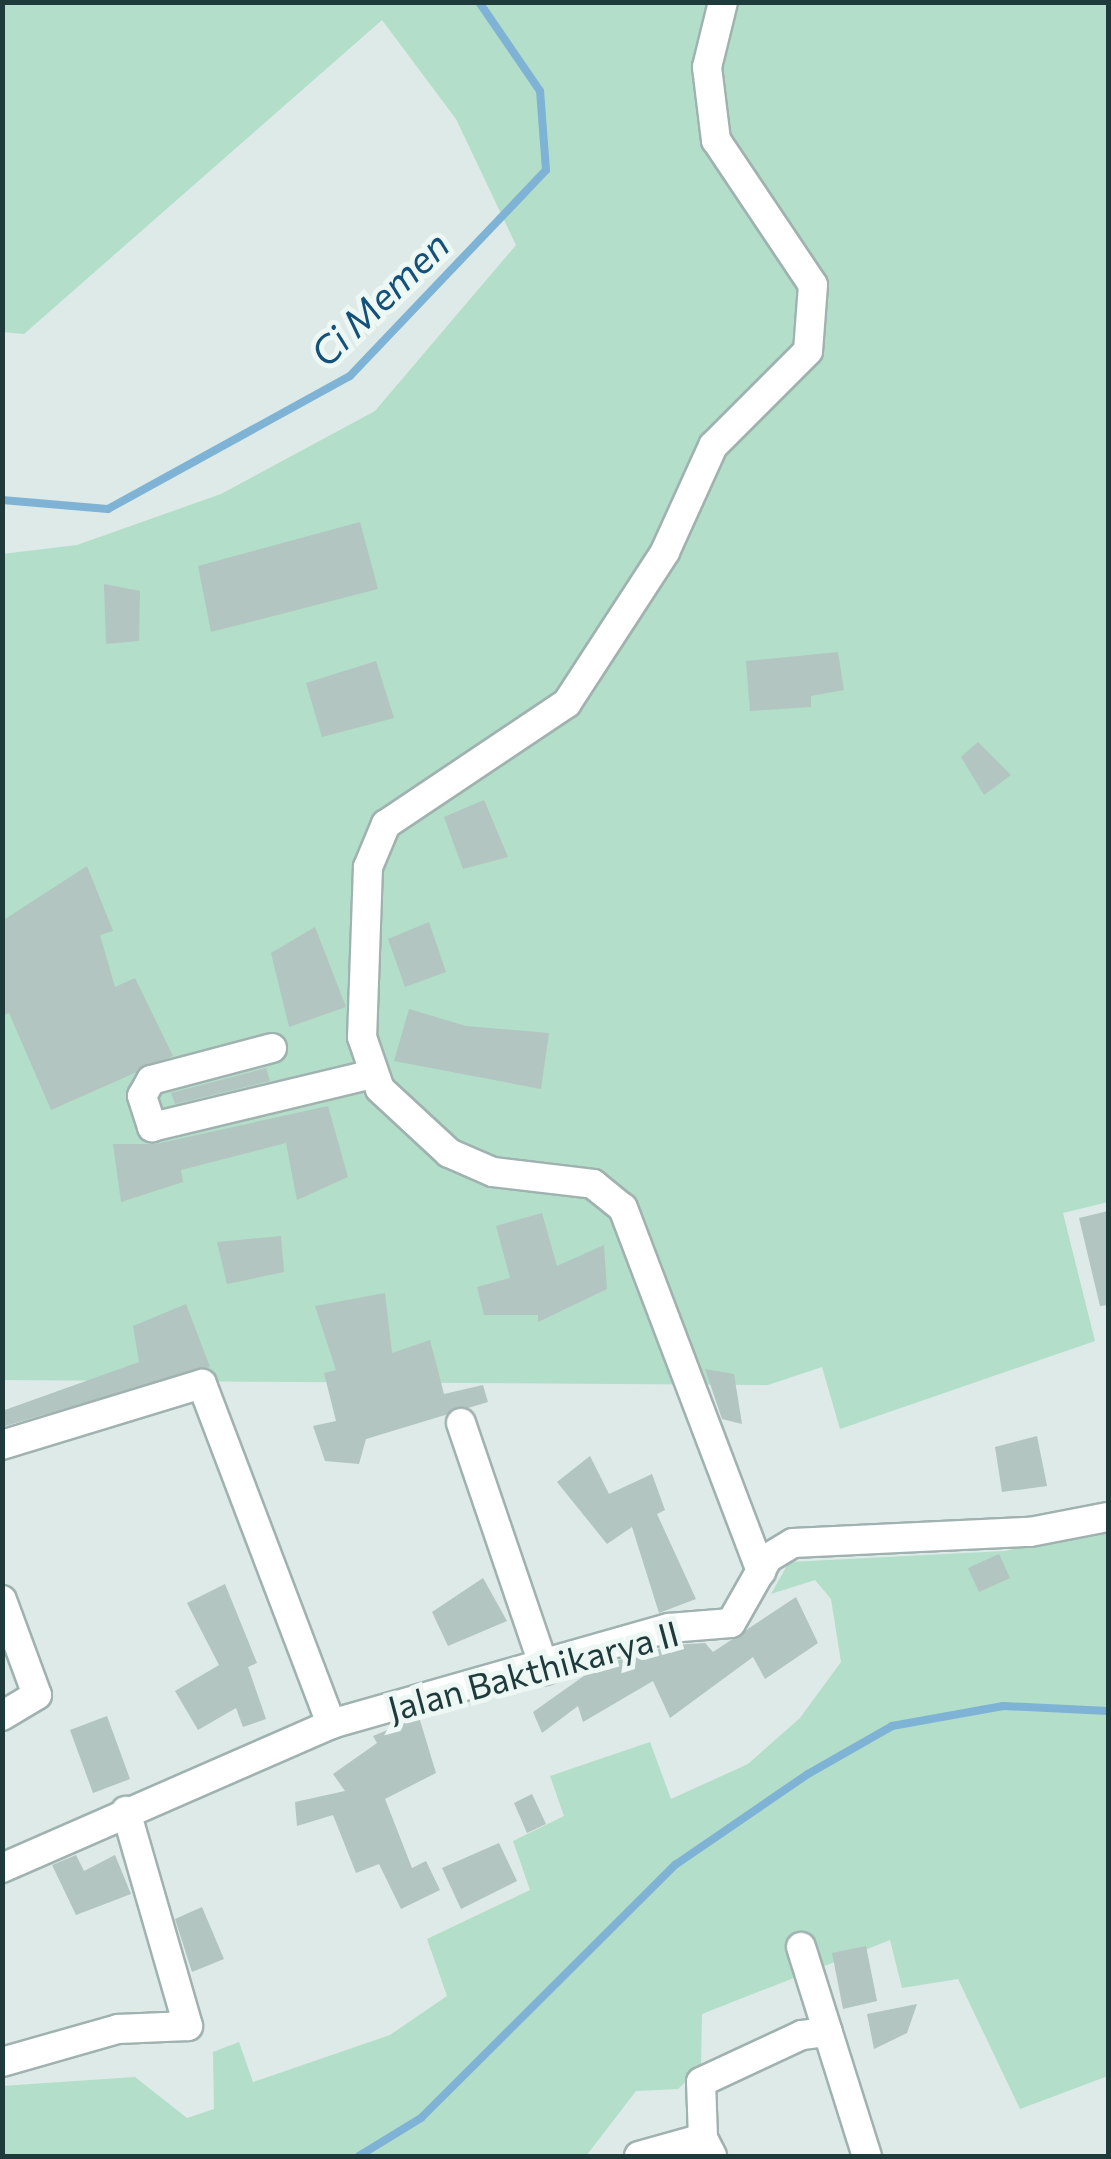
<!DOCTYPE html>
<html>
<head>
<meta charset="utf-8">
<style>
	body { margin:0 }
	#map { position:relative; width:1111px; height:2159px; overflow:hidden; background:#ddeae7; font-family:Commissioner,sans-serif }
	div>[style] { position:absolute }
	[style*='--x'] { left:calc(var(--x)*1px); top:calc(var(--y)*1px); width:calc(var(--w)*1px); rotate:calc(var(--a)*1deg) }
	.green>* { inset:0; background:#b3dec9 }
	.stream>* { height:8px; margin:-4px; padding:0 4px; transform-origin:4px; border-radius:4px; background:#7fb3d5 }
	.building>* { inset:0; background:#b2c5c1 }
	.roads { filter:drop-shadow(2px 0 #a0b2b0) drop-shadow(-2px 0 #a0b2b0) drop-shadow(0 2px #a0b2b0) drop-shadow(0 -2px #a0b2b0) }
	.minor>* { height:28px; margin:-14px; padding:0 14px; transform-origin:14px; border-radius:14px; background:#fff }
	span { translate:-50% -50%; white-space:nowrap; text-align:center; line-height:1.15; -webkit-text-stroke:10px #edf7f4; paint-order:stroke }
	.street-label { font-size:35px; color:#1e3a3a }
	.water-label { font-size:38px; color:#14517a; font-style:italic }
	.frame { position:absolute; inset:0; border:5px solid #1e3a3a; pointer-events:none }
</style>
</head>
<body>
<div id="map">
	<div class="green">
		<div style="clip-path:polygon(3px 3px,1108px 3px,1108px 1202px,1063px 1213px,1095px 1341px,840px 1429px,822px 1367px,768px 1385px,3px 1380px,2px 554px,77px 545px,221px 494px,375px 411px,516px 245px,456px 119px,382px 20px,24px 334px,3px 332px)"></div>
		<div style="clip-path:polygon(1108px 1528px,1108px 2076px,1020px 2109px,958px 1979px,902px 1988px,890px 1940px,702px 2014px,701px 2067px,678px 2089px,636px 2091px,586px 2156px,3px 2156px,2px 2086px,135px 2077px,187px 2118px,214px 2109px,213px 2052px,239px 2042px,253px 2082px,390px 2035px,447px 1996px,427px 1939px,530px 1890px,513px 1841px,564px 1816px,550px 1776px,650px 1742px,671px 1799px,748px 1764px,800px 1718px,841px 1662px,831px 1599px,815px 1580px,771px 1594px,789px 1562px,1005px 1551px)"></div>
	</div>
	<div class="stream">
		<div style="--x:2;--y:500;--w:106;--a:4.9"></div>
		<div style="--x:108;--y:509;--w:276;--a:-28.8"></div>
		<div style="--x:350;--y:376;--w:284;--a:-46.4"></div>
		<div style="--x:546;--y:170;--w:79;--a:-94.3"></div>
		<div style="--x:540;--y:91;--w:108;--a:-124.4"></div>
		<div style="--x:359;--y:2156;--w:73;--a:-31.5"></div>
		<div style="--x:421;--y:2118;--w:359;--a:-44.9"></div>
		<div style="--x:675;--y:1865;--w:161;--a:-34.4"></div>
		<div style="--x:808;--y:1774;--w:97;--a:-29.7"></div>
		<div style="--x:892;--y:1726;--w:113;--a:-10.2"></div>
		<div style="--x:1003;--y:1706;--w:105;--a:2.7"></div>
	</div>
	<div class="building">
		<div style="clip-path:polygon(360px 522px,378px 589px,211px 632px,198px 566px)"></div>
		<div style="clip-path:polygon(104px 584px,140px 591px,139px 641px,106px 644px)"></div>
		<div style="clip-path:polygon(838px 652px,844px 690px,811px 696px,811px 707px,750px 711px,746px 661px)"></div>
		<div style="clip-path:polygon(376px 661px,394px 718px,322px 737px,306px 683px)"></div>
		<div style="clip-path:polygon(978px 742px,1011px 775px,984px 795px,961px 757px)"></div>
		<div style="clip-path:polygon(484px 800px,508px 857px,463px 869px,444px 817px)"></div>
		<div style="clip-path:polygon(87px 866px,113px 931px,100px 935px,115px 987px,135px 978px,173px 1056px,51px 1110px,9px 1013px,2px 1016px,2px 921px)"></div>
		<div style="clip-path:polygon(429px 922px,446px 972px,405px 987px,388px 939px)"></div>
		<div style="clip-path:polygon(315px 927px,346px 1007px,289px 1027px,271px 953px)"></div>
		<div style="clip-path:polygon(409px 1009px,466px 1026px,549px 1033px,541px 1089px,394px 1061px)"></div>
		<div style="clip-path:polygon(266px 1068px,270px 1081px,175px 1104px,171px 1093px)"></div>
		<div style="clip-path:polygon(328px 1106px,348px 1177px,297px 1200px,286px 1143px,181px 1170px,183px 1182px,121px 1202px,113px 1144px,156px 1144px)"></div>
		<div style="clip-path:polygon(1108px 1211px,1108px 1305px,1100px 1306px,1079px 1218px)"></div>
		<div style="clip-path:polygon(542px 1213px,557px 1266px,604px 1245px,607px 1289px,538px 1322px,538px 1315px,484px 1315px,477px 1287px,510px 1278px,496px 1226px)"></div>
		<div style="clip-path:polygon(281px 1236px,284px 1272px,227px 1284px,217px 1242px)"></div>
		<div style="clip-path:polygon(385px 1293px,392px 1353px,430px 1340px,444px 1394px,483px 1385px,488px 1402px,366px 1439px,359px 1464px,325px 1461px,313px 1426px,336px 1421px,324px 1373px,336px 1370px,315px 1306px)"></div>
		<div style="clip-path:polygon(186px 1304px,210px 1367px,2px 1427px,2px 1411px,139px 1362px,133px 1326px)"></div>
		<div style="clip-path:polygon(705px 1369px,734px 1374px,742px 1424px,722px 1419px)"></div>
		<div style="clip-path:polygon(1037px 1436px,1047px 1486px,1002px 1492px,995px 1447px)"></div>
		<div style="clip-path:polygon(590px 1456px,609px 1494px,652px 1474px,665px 1510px,657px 1514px,696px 1599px,659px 1613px,632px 1527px,607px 1544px,557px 1482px)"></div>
		<div style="clip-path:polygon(999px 1554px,1010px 1578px,979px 1592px,968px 1568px)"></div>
		<div style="clip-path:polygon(483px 1578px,507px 1621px,448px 1646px,432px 1612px)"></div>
		<div style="clip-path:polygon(225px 1584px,257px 1663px,248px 1667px,266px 1719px,243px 1727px,236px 1708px,198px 1730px,175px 1691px,219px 1665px,187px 1603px)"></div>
		<div style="clip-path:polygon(796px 1597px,818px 1643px,765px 1679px,753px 1657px,670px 1718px,653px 1681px,583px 1722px,578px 1706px,542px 1733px,533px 1712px,598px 1666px,672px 1645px,705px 1643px,713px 1652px)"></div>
		<div style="clip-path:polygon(107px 1716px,130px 1779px,93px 1793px,70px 1730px)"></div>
		<div style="clip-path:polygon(419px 1717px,436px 1773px,385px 1799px,412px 1868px,426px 1861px,440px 1890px,401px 1909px,379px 1864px,356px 1873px,333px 1815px,297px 1826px,295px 1802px,345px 1791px,333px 1774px,377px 1743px,373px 1736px)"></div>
		<div style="clip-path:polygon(532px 1794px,546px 1824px,527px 1833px,514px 1803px)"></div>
		<div style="clip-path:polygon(499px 1843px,517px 1881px,461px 1909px,442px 1868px)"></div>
		<div style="clip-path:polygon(76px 1855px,84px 1871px,115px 1855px,131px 1894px,76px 1915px,52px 1865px)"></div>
		<div style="clip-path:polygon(202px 1907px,224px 1959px,192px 1972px,175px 1919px)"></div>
		<div style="clip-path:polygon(866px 1946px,877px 2001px,843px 2009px,832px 1953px)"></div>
		<div style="clip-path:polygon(917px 2004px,907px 2033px,874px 2049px,867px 2014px)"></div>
	</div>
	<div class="roads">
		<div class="minor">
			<div style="--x:723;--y:2;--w:67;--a:103.8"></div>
			<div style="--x:707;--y:67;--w:74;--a:83"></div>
			<div style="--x:716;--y:140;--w:174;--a:56.2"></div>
			<div style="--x:813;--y:285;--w:66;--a:94.3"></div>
			<div style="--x:808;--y:351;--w:134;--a:135"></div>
			<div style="--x:713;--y:446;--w:116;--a:114.4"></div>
			<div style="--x:665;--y:552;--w:180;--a:123"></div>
			<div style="--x:567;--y:703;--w:218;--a:146.2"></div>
			<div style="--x:386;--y:824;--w:47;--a:112.7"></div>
			<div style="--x:368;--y:867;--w:170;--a:92"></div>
			<div style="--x:362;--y:1037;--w:55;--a:70.9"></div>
			<div style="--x:380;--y:1089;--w:94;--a:42.8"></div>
			<div style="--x:449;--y:1153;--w:48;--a:23.4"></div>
			<div style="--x:493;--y:1172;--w:101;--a:6.8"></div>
			<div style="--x:593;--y:1184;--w:38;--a:39"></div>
			<div style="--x:623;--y:1208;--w:389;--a:69.2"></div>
			<div style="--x:272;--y:1048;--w:125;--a:165.2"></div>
			<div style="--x:151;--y:1080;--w:18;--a:119"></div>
			<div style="--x:142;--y:1096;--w:33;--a:72"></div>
			<div style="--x:152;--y:1127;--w:226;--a:-13.5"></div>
			<div style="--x:461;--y:1423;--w:261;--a:71.2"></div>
			<div style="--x:2;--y:1445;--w:209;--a:-17"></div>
			<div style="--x:202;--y:1384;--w:364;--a:69.2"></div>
			<div style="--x:2;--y:1600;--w:101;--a:69.8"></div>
			<div style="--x:37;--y:1695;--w:41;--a:149"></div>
			<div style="--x:2;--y:1868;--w:359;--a:-23.6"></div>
			<div style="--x:331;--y:1724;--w:351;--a:-15.9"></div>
			<div style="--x:669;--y:1628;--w:62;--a:-4.6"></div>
			<div style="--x:731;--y:1623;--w:75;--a:-60.4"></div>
			<div style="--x:768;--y:1558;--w:29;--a:-31"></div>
			<div style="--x:793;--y:1543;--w:237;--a:-2.7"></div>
			<div style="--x:1030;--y:1532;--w:79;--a:-10.9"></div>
			<div style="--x:801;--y:1947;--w:219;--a:72.5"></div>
			<div style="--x:2;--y:2062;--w:121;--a:-15.9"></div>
			<div style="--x:118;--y:2029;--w:70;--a:-2.5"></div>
			<div style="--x:188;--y:2026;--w:224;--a:-106.1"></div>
			<div style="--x:703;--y:2138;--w:56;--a:-92"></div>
			<div style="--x:701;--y:2082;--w:111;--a:-25"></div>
			<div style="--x:802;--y:2035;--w:26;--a:-7"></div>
			<div style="--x:639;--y:2156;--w:66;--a:-15.7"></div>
			<div style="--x:703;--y:2138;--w:20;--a:63"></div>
		</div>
	</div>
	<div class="street-label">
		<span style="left:533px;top:1670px;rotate:-15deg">Jalan Bakthikarya II</span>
	</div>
	<div class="water-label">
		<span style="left:379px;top:298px;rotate:-44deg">Ci Memen</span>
	</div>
	<div class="frame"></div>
</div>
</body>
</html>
